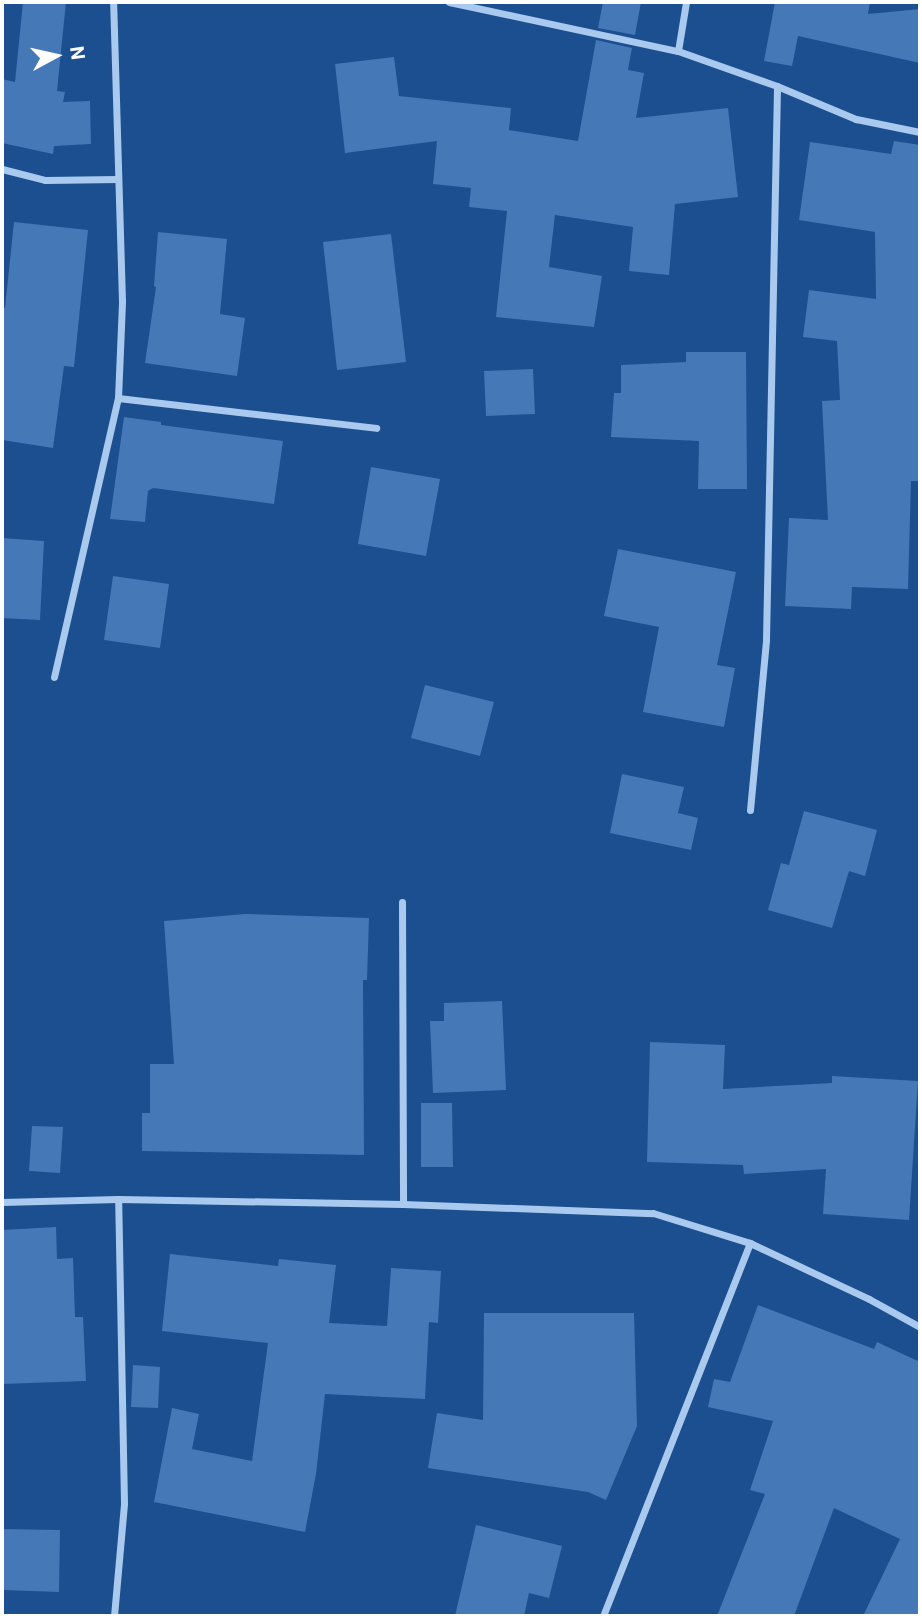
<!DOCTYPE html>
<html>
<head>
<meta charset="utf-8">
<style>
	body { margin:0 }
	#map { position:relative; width:922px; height:1618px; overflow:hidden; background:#1b4f8f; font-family:Roboto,sans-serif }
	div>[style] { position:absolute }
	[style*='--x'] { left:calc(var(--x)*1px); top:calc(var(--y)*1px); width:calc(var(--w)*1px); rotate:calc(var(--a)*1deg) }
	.building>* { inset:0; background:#4478b7 }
	.minor>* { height:7px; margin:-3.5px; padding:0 3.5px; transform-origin:3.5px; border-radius:3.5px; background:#a9c9ee }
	span { translate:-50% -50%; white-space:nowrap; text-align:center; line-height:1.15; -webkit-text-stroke:5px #1b4f8f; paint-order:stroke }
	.frame { position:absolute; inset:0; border:4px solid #fff; pointer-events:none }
	.north { position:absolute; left:21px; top:21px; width:70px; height:70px; -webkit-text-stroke:5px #1b4f8f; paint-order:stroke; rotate:82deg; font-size:19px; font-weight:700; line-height:28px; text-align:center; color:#fff }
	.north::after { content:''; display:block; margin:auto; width:24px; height:32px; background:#fff; clip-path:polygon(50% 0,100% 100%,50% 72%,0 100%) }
</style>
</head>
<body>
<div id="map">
	<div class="building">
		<div style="clip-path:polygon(23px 2px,66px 2px,57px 91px,65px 92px,63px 102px,90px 101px,91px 144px,54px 146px,53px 154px,2px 143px,2px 79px,15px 82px)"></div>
		<div style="clip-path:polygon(603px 2px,641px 2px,635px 35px,598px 28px)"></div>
		<div style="clip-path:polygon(775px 2px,870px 2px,868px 14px,920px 9px,920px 63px,798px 36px,792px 66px,764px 61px)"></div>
		<div style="clip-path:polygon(596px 40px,632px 48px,628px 70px,644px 73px,636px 118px,728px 108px,738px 197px,675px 204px,669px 275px,629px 271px,633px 227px,555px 215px,549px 267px,602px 276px,594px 327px,496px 317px,507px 211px,469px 207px,471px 188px,433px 184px,437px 141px,345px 153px,335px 64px,394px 57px,399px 96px,511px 108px,509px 130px,578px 141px)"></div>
		<div style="clip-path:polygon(894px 141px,920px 145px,920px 481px,911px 481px,908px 589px,852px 587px,851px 609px,785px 606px,789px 518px,828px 520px,822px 401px,840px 400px,837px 341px,803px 337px,809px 290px,876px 299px,875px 232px,799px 220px,810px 142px,891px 154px)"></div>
		<div style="clip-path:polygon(14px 222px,88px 230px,74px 367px,64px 366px,53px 448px,2px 440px,2px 308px,5px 308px)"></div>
		<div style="clip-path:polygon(158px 232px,227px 239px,220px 314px,245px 318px,237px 376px,145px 363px,156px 287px,154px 286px)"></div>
		<div style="clip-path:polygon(391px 234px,406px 362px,337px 370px,323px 242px)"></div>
		<div style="clip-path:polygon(686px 352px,746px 352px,747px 489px,698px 489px,699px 441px,611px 437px,614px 393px,621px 393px,621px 365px,686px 362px)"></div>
		<div style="clip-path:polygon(533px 369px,535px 414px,486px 416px,484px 371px)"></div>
		<div style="clip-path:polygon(124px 417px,161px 422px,161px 425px,283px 441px,274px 504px,153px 488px,148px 491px,145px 522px,110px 519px)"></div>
		<div style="clip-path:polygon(371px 467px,440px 479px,426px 556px,358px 544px)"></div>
		<div style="clip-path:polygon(2px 538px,44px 541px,40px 620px,2px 618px)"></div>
		<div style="clip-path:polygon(618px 549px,736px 572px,717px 665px,735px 668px,724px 727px,643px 712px,659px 627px,604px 616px)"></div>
		<div style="clip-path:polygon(113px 576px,169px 584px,160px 648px,104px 640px)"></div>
		<div style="clip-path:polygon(425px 685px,494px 702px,480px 756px,411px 738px)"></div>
		<div style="clip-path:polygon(622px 774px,684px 787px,678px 813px,698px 818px,691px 850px,610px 833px)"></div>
		<div style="clip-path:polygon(804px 811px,877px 830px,865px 876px,849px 871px,832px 928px,768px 910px,781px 863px,789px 865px)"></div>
		<div style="clip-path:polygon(245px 914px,369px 918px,367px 980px,363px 980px,364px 1155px,142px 1151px,142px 1113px,150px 1113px,150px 1064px,174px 1064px,164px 921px)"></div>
		<div style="clip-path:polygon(502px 1001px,506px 1090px,433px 1093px,430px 1021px,444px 1021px,444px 1003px)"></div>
		<div style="clip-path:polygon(650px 1042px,725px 1045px,723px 1089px,832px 1083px,832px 1076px,918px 1081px,909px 1220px,823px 1214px,826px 1169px,744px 1174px,743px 1165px,647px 1162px)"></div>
		<div style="clip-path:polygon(421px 1103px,452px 1103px,453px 1167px,421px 1167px)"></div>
		<div style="clip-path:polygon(32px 1126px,63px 1127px,60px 1173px,29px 1171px)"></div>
		<div style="clip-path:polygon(56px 1227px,57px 1259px,73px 1258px,75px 1317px,83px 1317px,86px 1381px,2px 1384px,2px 1230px)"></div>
		<div style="clip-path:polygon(170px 1254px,278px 1266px,279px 1259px,336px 1265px,329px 1323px,387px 1326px,391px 1268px,441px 1271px,438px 1323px,429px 1322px,425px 1399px,325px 1394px,316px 1474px,305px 1532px,154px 1502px,172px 1408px,199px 1414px,192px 1449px,252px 1461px,268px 1343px,162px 1331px)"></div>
		<div style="clip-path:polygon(758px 1305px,874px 1349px,877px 1342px,920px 1362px,920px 1616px,863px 1616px,900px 1539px,834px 1508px,794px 1616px,717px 1616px,765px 1494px,750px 1490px,773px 1421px,708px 1407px,714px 1379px,730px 1382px)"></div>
		<div style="clip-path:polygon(484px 1313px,634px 1313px,637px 1426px,606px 1500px,588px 1492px,428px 1468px,437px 1413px,483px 1420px)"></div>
		<div style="clip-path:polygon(133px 1365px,160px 1367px,158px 1408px,131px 1407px)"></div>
		<div style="clip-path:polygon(476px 1525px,562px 1546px,549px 1598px,529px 1593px,524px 1616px,455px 1616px)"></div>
		<div style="clip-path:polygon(2px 1529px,60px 1530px,59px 1592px,2px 1590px)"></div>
	</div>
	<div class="minor">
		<div style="--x:449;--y:2;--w:234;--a:12.1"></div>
		<div style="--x:678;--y:51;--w:105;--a:19.5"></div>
		<div style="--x:777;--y:86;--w:86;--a:22.7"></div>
		<div style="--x:856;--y:119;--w:65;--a:11.5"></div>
		<div style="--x:678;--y:51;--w:50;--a:-80.7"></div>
		<div style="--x:2;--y:169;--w:44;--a:14.3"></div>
		<div style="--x:45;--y:180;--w:73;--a:-0.8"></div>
		<div style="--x:118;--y:398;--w:260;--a:6.6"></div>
		<div style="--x:54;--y:677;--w:286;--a:-77.1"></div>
		<div style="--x:118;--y:398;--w:97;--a:-87.6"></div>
		<div style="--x:122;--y:301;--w:299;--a:-91.7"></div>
		<div style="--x:750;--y:810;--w:171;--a:-84.6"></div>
		<div style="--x:766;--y:640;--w:554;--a:-88.86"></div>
		<div style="--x:402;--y:902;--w:302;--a:89.8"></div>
		<div style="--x:2;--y:1202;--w:116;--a:-1.5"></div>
		<div style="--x:118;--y:1199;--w:285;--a:1"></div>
		<div style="--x:403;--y:1204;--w:250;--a:2.1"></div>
		<div style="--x:653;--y:1213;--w:102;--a:17.2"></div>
		<div style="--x:750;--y:1243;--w:132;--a:25.2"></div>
		<div style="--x:869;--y:1299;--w:58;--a:28.8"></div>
		<div style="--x:114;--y:1616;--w:113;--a:-84.9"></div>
		<div style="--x:124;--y:1503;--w:304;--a:-91.1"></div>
		<div style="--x:603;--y:1616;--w:401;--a:-68.5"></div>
	</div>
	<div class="frame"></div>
	<div class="north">N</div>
</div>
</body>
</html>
